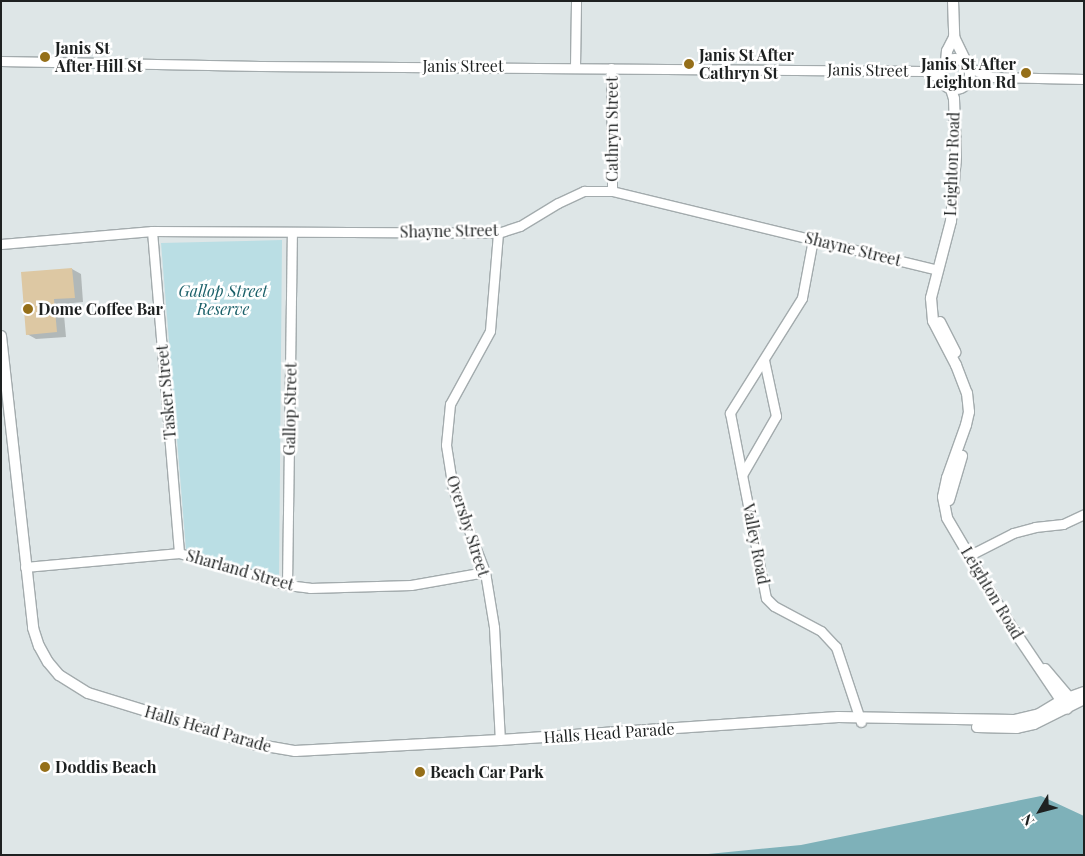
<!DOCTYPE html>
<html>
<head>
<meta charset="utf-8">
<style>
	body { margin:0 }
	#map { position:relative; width:1085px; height:856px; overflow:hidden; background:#dee6e7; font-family:"Playfair Display",serif }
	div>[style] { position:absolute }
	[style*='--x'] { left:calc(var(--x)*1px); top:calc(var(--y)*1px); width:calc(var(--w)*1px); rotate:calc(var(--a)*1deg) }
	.green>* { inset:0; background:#badee4 }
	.water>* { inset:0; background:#7eb1b9 }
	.shadow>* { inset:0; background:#0003 }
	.building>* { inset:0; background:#ddc8a3 }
	.roads { filter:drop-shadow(1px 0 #a3abad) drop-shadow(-1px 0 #a3abad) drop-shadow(0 1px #a3abad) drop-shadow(0 -1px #a3abad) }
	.minor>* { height:9px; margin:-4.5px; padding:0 4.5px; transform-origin:4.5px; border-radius:4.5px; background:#fff }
	.tertiary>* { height:10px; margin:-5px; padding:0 5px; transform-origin:5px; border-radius:5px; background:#fff }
	.tertiary>.ring { margin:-5px; padding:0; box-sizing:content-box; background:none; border:10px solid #fff; border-radius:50% }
	.dots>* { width:14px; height:14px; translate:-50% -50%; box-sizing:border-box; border:2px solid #fff; border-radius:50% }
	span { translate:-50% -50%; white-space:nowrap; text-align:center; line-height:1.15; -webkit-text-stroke:5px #fff; paint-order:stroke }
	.poi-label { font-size:16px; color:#1e2121; font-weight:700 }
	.left { translate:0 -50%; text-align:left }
	.right { translate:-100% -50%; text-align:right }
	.street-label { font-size:16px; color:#1e2121 }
	.park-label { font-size:16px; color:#1b6069; font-style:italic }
	.frame { position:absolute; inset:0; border:2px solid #1e2121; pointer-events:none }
	.north { position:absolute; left:1015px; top:786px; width:50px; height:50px; -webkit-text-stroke:4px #fff; paint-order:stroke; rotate:233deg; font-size:14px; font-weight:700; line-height:20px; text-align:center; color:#1e2121 }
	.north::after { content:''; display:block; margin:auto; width:18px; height:22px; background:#1e2121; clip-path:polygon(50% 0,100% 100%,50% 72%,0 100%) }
</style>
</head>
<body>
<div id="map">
	<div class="green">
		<div style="clip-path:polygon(282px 240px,279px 579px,186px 549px,161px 243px)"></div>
	</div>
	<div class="water">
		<div style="clip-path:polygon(1041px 796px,1084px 816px,1084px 855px,698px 855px,801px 845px)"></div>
	</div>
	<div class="shadow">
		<div style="clip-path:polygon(72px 269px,81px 274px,83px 302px,63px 304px,66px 337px,36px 339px,27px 334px,22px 273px)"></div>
	</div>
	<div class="building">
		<div style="clip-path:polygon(72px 268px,75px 298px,54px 299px,57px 332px,26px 335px,21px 272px)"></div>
	</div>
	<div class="roads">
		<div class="minor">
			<div style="--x:1;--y:61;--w:259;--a:1.1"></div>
			<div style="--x:260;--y:66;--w:664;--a:0.43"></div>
			<div style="--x:924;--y:71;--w:18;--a:-16"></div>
			<div style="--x:575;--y:67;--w:66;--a:-89.1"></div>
			<div style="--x:611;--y:68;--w:123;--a:89.5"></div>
			<div style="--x:970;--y:68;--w:22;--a:24"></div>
			<div style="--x:924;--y:71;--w:17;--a:24"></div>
			<div style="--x:966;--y:85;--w:25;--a:-18"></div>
			<div style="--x:990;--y:77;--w:94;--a:1.2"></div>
			<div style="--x:152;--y:231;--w:323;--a:85.2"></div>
			<div style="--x:498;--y:233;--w:98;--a:94.7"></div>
			<div style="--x:490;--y:331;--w:83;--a:118.7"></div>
			<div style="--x:450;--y:404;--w:41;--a:95.6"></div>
			<div style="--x:446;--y:445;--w:45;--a:81"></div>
			<div style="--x:453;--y:489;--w:89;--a:68.9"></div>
			<div style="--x:485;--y:572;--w:56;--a:80.7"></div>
			<div style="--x:494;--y:627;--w:113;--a:87"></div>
			<div style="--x:813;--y:239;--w:60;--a:100.6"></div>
			<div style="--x:802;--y:298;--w:136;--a:122.1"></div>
			<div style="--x:730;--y:413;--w:188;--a:79"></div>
			<div style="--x:766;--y:598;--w:11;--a:45"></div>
			<div style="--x:774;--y:606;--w:53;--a:28"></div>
			<div style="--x:821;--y:631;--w:22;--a:47"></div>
			<div style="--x:836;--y:647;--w:79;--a:71.6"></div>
			<div style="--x:1;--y:244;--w:152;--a:-4.9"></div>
			<div style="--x:152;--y:231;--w:346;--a:0.3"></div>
			<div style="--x:498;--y:233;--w:23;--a:-18"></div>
			<div style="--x:520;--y:226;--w:44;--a:-31.2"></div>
			<div style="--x:558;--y:203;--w:29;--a:-25"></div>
			<div style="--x:584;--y:191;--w:28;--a:0"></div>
			<div style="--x:612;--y:191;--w:335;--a:13.6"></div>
			<div style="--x:742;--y:475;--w:68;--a:-60"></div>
			<div style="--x:776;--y:416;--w:57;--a:-102.1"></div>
			<div style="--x:970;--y:555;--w:48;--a:-27.1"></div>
			<div style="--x:1013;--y:533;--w:23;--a:-15"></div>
			<div style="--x:1035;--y:527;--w:28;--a:-6"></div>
			<div style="--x:1063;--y:524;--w:23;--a:-25"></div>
			<div style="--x:25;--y:567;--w:155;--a:-5.2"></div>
			<div style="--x:179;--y:553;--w:113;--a:16.5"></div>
			<div style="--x:287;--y:585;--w:23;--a:7"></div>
			<div style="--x:310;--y:588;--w:101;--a:-1.7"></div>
			<div style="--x:411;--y:585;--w:75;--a:-10"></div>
			<div style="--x:287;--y:585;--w:353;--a:-89.2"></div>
		</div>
		<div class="tertiary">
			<div style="--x:953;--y:1;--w:36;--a:88"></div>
			<div style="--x:954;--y:37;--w:28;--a:64"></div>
			<div class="ring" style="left:940px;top:59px;width:20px;height:20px"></div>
			<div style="--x:946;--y:62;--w:11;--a:-85"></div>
			<div style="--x:947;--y:51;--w:16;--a:-63"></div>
			<div style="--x:951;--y:89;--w:10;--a:73"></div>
			<div style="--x:954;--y:99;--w:57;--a:88"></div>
			<div style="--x:956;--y:156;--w:65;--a:94.4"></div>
			<div style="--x:951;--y:221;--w:80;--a:104.6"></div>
			<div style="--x:931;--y:298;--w:23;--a:85"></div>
			<div style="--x:933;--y:321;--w:50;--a:62.4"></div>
			<div style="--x:956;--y:365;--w:30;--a:69"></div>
			<div style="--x:967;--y:393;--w:19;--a:84"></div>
			<div style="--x:969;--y:412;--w:13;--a:103"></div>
			<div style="--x:966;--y:425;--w:56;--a:109.7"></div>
			<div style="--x:947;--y:478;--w:19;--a:102"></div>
			<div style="--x:943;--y:497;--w:21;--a:79"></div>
			<div style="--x:947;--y:518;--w:118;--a:59.5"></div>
			<div style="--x:1007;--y:620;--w:107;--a:56"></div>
			<div style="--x:940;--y:322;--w:34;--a:63"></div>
			<div style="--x:1;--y:336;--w:294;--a:83.7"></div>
			<div style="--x:33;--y:628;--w:19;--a:72"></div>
			<div style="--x:39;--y:646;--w:18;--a:61"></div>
			<div style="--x:48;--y:662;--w:17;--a:50"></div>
			<div style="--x:59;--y:675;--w:34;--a:32"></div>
			<div style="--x:88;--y:693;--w:174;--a:17.1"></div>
			<div style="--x:254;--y:744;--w:42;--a:9.7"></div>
			<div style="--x:295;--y:751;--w:205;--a:-3.1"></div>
			<div style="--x:500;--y:740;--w:339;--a:-3.9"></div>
			<div style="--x:838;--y:717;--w:176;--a:1"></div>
			<div style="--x:1014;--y:720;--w:26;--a:-13"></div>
			<div style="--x:1039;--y:714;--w:27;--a:-31"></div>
			<div style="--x:1062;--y:700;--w:23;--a:-20"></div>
			<div style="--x:949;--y:500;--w:46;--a:-73.5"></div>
			<div style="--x:1045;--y:669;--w:42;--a:49.8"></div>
			<div style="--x:977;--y:727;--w:40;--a:1.4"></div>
			<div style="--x:1017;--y:728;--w:17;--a:-13"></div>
			<div style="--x:1034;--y:724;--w:56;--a:-26.6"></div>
		</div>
	</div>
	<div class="dots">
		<div style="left:45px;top:57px;background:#956f19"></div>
		<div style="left:689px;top:64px;background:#956f19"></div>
		<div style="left:1026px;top:73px;background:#956f19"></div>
		<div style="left:28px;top:309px;background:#956f19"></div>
		<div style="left:45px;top:767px;background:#956f19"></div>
		<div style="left:420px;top:772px;background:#956f19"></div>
	</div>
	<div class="poi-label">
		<span class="left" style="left:55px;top:57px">Janis St<br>After Hill St</span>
		<span class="left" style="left:699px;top:64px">Janis St After<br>Cathryn St</span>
		<span class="right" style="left:1016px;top:73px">Janis St After<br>Leighton Rd</span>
		<span class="left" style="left:38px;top:309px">Dome Coffee Bar</span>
		<span class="left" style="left:55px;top:767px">Doddis Beach</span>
		<span class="left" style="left:430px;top:772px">Beach Car Park</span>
	</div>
	<div class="street-label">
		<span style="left:463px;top:66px">Janis Street</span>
		<span style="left:868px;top:70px;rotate:1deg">Janis Street</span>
		<span style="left:612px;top:129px;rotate:-90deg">Cathryn Street</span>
		<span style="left:952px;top:164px;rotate:-88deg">Leighton Road</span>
		<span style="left:449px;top:231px;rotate:-1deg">Shayne Street</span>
		<span style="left:853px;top:249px;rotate:14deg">Shayne Street</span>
		<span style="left:166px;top:392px;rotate:-95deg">Tasker Street</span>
		<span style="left:290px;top:409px;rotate:-89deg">Gallop Street</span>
		<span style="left:468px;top:526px;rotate:72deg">Oversby Street</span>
		<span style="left:756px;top:544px;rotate:79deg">Valley Road</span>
		<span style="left:240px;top:570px;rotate:16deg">Sharland Street</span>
		<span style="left:992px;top:593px;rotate:59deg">Leighton Road</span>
		<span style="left:208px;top:729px;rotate:16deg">Halls Head Parade</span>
		<span style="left:609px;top:733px;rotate:-4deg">Halls Head Parade</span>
	</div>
	<div class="park-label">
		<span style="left:223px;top:300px">Gallop Street<br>Reserve</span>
	</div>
	<div class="frame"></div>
	<div class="north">N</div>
</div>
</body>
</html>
